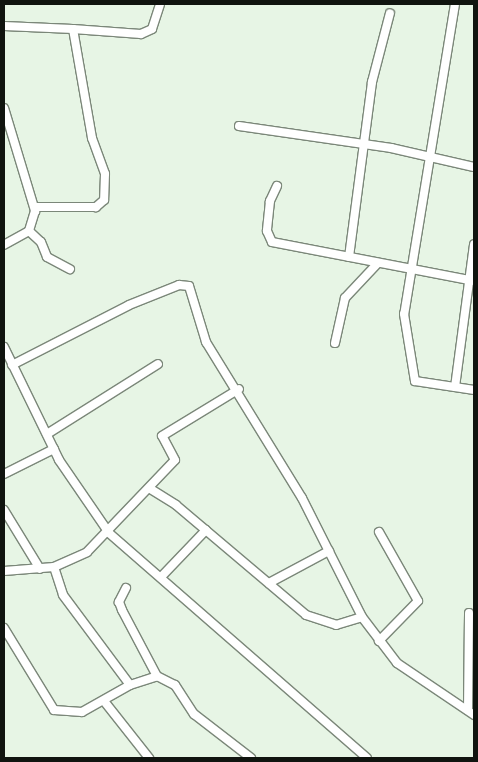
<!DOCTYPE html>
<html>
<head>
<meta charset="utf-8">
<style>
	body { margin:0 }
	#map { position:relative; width:478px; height:762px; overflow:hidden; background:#e7f5e5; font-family:Roboto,sans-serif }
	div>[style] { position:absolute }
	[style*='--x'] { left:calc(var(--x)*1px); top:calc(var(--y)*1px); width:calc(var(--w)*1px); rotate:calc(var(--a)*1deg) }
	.roads { filter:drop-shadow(1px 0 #7b8779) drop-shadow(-1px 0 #7b8779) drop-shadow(0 1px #7b8779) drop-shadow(0 -1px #7b8779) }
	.street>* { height:8px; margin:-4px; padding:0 4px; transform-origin:4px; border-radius:4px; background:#fff }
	span { translate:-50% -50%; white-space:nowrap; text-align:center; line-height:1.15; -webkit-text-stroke:5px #e7f5e5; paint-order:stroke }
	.frame { position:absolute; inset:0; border:5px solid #10140f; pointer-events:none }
</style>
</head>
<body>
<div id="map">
	<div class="roads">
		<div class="street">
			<div style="--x:455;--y:4;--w:314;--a:99.3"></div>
			<div style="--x:404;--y:314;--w:68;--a:80.7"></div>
			<div style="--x:415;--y:381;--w:60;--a:8.7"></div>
			<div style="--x:4;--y:26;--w:69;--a:2.5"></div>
			<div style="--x:73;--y:29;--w:111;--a:80.1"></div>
			<div style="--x:92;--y:138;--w:38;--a:70"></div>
			<div style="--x:105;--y:174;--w:26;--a:92"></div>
			<div style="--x:104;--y:200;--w:11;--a:139"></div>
			<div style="--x:96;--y:207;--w:61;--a:180"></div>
			<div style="--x:73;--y:29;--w:68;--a:4.2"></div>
			<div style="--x:141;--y:34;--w:12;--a:-24"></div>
			<div style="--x:152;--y:29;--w:26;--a:-72"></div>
			<div style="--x:4;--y:108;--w:108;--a:73.2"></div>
			<div style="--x:35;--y:211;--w:21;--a:107"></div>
			<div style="--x:29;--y:231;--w:29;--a:151"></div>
			<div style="--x:239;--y:126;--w:154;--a:8.2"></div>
			<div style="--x:391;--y:148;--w:85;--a:12.9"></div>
			<div style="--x:277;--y:186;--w:17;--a:115"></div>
			<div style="--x:270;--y:201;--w:30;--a:96"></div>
			<div style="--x:267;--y:231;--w:12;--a:66"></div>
			<div style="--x:272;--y:242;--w:206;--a:10.9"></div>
			<div style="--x:29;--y:231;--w:16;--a:43"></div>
			<div style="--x:41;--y:242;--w:16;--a:68"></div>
			<div style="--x:47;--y:257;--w:26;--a:28"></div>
			<div style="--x:349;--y:257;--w:177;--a:-82.5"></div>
			<div style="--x:372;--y:82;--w:71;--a:-75.4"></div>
			<div style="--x:335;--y:343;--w:46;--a:-77.5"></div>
			<div style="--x:345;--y:298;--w:48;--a:-46.7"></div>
			<div style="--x:4;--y:347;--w:126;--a:64"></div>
			<div style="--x:59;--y:460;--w:88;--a:55.6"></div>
			<div style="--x:109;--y:533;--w:342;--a:41.1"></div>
			<div style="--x:12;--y:365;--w:131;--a:-27.1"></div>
			<div style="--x:129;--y:305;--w:54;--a:-21.8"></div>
			<div style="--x:179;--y:285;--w:10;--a:6"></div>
			<div style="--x:189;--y:286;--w:59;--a:73.1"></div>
			<div style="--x:206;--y:342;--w:183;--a:58.4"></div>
			<div style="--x:302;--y:498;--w:133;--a:63.2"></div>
			<div style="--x:362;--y:617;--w:58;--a:52.7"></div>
			<div style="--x:397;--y:663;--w:93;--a:34"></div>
			<div style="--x:455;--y:387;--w:144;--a:-82.4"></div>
			<div style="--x:47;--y:434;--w:131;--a:-32.2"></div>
			<div style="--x:4;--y:474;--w:56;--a:-26.6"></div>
			<div style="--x:149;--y:488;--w:32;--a:32"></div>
			<div style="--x:176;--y:505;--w:170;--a:40.2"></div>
			<div style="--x:306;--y:615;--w:32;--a:18"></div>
			<div style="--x:336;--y:625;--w:27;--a:-17"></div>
			<div style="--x:4;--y:510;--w:69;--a:58.6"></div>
			<div style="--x:379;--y:532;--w:79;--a:60.5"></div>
			<div style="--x:418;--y:601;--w:56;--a:134.3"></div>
			<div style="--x:54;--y:567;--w:29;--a:72"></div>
			<div style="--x:63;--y:595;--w:112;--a:53.3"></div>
			<div style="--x:4;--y:571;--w:50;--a:-4.6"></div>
			<div style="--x:54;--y:567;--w:36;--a:-24"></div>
			<div style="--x:87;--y:552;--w:127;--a:-46.3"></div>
			<div style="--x:175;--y:460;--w:27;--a:-118"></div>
			<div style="--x:162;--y:436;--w:90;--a:-31.4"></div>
			<div style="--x:161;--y:577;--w:65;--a:-46.2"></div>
			<div style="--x:269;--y:583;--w:68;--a:-28.1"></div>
			<div style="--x:126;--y:588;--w:16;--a:117"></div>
			<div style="--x:119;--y:602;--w:9;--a:69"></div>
			<div style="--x:122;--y:610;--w:75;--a:62.1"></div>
			<div style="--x:4;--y:628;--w:96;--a:58.6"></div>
			<div style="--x:54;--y:710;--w:28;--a:4"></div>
			<div style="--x:82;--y:712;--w:55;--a:-29.4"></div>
			<div style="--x:130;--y:685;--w:28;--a:-18"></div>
			<div style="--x:157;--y:676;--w:20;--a:27"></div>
			<div style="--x:175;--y:685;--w:35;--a:57"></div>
			<div style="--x:194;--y:714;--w:72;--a:37.7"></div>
			<div style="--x:104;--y:701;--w:73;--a:51.7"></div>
			<div style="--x:468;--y:710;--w:97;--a:-89.4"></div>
		</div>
	</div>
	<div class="frame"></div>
</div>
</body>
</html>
